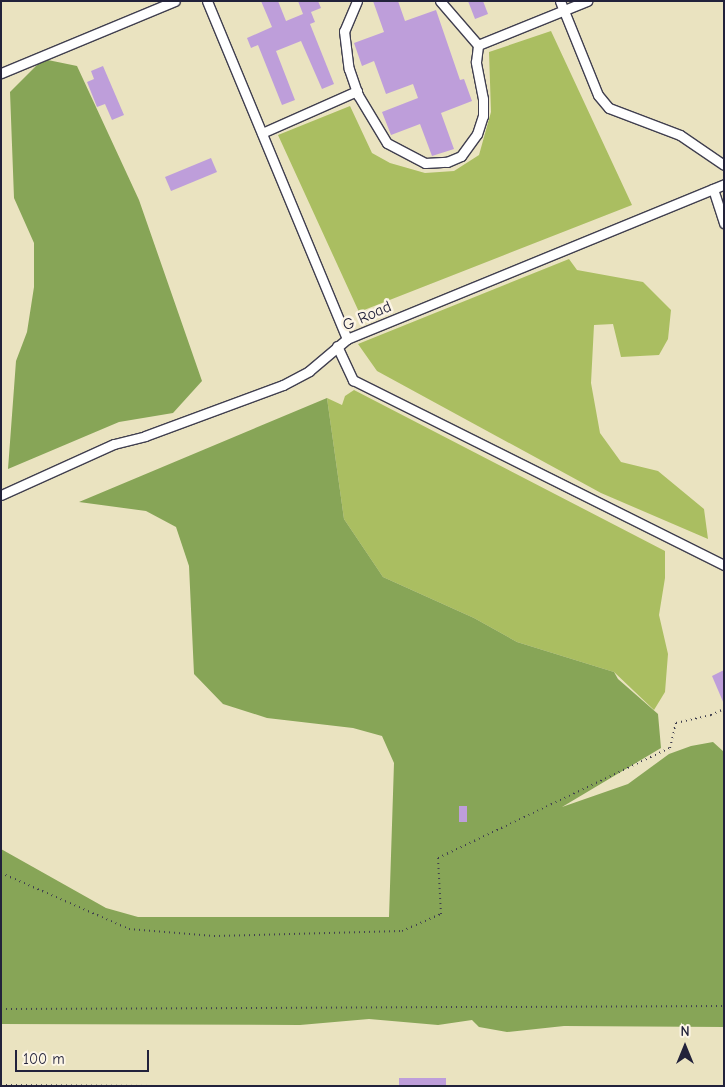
<!DOCTYPE html>
<html>
<head>
<meta charset="utf-8">
<style>
	body { margin:0 }
	#map { position:relative; width:725px; height:1087px; overflow:hidden; background:#eae3c0; font-family:"Comic Neue",sans-serif }
	div>[style] { position:absolute }
	[style*='--x'] { left:calc(var(--x)*1px); top:calc(var(--y)*1px); width:calc(var(--w)*1px); rotate:calc(var(--a)*1deg) }
	.green>* { inset:0; background:#aabe61 }
	.forest>* { inset:0; background:#87a557 }
	.building>* { inset:0; background:#be9eda }
	.path>* { height:2px; margin-top:-1px; transform-origin:0; background:repeating-linear-gradient(90deg,#403f4f 0 1px,transparent 0 5px) }
	.roads { filter:drop-shadow(1px 0 #403f4f) drop-shadow(-1px 0 #403f4f) drop-shadow(0 1px #403f4f) drop-shadow(0 -1px #403f4f) }
	.minor>* { height:9px; margin:-4.5px; padding:0 4.5px; transform-origin:4.5px; border-radius:4.5px; background:#fff }
	span { translate:-50% -50%; white-space:nowrap; text-align:center; line-height:1.15; -webkit-text-stroke:5px #fcf5e5; paint-order:stroke }
	.street-label { font-size:16px; color:#22223b }
	.frame { position:absolute; inset:0; border:2px solid #22223b; pointer-events:none }
	.north { position:absolute; left:660px; top:1022px; width:50px; height:50px; -webkit-text-stroke:4px #fcf5e5; paint-order:stroke; rotate:0deg; font-size:14px; font-weight:700; line-height:20px; text-align:center; color:#22223b }
	.north::after { content:''; display:block; margin:auto; width:18px; height:22px; background:#22223b; clip-path:polygon(50% 0,100% 100%,50% 72%,0 100%) }
	.scale { position:absolute; left:15px; top:1050px; width:134px; height:22px; box-sizing:border-box; border:2px solid #22223b; border-top:0; padding-left:6px; font-size:15px; line-height:18px; white-space:nowrap; color:#22223b; -webkit-text-stroke:4px #fcf5e5; paint-order:stroke }
</style>
</head>
<body>
<div id="map">
	<div class="green">
		<div style="clip-path:polygon(551px 31px,632px 205px,359px 312px,278px 135px,350px 106px,372px 153px,390px 163px,425px 173px,454px 171px,479px 155px,491px 112px,489px 52px)"></div>
		<div style="clip-path:polygon(569px 259px,577px 270px,643px 282px,671px 310px,668px 339px,659px 355px,621px 357px,613px 324px,594px 325px,591px 383px,600px 433px,621px 462px,658px 471px,704px 509px,708px 539px,601px 493px,377px 371px,358px 344px)"></div>
		<div style="clip-path:polygon(354px 390px,665px 551px,665px 578px,659px 615px,668px 654px,665px 692px,654px 710px,614px 672px,517px 642px,474px 618px,383px 577px,344px 519px,327px 398px,342px 405px,345px 396px)"></div>
	</div>
	<div class="forest">
		<div style="clip-path:polygon(43px 59px,77px 66px,139px 200px,202px 381px,173px 413px,119px 422px,8px 469px,16px 361px,27px 332px,34px 287px,34px 243px,14px 198px,10px 92px)"></div>
		<div style="clip-path:polygon(327px 398px,344px 519px,383px 577px,474px 618px,517px 642px,614px 672px,618px 679px,658px 714px,661px 748px,562px 807px,628px 784px,669px 754px,691px 746px,713px 742px,724px 752px,724px 1027px,564px 1026px,507px 1032px,479px 1027px,472px 1020px,438px 1025px,369px 1019px,300px 1025px,1px 1024px,1px 849px,106px 908px,138px 917px,389px 917px,394px 763px,382px 736px,353px 728px,267px 718px,223px 704px,194px 674px,189px 566px,176px 527px,146px 511px,79px 502px)"></div>
	</div>
	<div class="building">
		<div style="clip-path:polygon(261px 1px,278px 1px,286px 21px,303px 14px,298px 1px,318px 1px,321px 8px,311px 12px,315px 22px,310px 24px,334px 84px,322px 89px,301px 41px,276px 51px,295px 100px,282px 105px,258px 45px,251px 48px,247px 38px,272px 27px)"></div>
		<div style="clip-path:polygon(373px 1px,398px 1px,405px 21px,436px 10px,460px 80px,464px 79px,472px 101px,441px 113px,454px 149px,432px 156px,420px 124px,391px 135px,382px 112px,418px 98px,413px 84px,386px 94px,374px 61px,362px 66px,354px 43px,384px 32px)"></div>
		<div style="clip-path:polygon(468px 1px,483px 1px,488px 14px,475px 19px)"></div>
		<div style="clip-path:polygon(103px 66px,124px 115px,112px 120px,105px 104px,97px 107px,87px 82px,94px 79px,91px 71px)"></div>
		<div style="clip-path:polygon(211px 158px,217px 172px,171px 191px,165px 177px)"></div>
		<div style="clip-path:polygon(724px 670px,724px 704px,712px 676px)"></div>
		<div style="clip-path:polygon(459px 806px,467px 806px,467px 822px,459px 822px)"></div>
		<div style="clip-path:polygon(399px 1078px,446px 1078px,446px 1086px,399px 1086px)"></div>
	</div>
	<div class="path">
		<div style="--x:1;--y:873;--w:140;--a:23.6"></div>
		<div style="--x:129;--y:929;--w:85;--a:4.7"></div>
		<div style="--x:214;--y:936;--w:188;--a:-1.5"></div>
		<div style="--x:402;--y:931;--w:43;--a:-23.6"></div>
		<div style="--x:441;--y:914;--w:56;--a:-93.1"></div>
		<div style="--x:438;--y:858;--w:257;--a:-25.4"></div>
		<div style="--x:670;--y:748;--w:26;--a:-77"></div>
		<div style="--x:676;--y:723;--w:36;--a:-13"></div>
		<div style="--x:711;--y:715;--w:14;--a:-25"></div>
		<div style="--x:1;--y:1009;--w:723;--a:-0.24"></div>
		<div style="--x:1;--y:1085;--w:153;--a:0.4"></div>
	</div>
	<div class="roads">
		<div class="minor">
			<div style="--x:207;--y:1;--w:366;--a:67.5"></div>
			<div style="--x:357;--y:1;--w:33;--a:113"></div>
			<div style="--x:344;--y:31;--w:38;--a:83"></div>
			<div style="--x:349;--y:69;--w:28;--a:71"></div>
			<div style="--x:358;--y:95;--w:56;--a:58.9"></div>
			<div style="--x:387;--y:143;--w:43;--a:27.8"></div>
			<div style="--x:425;--y:163;--w:22;--a:-3"></div>
			<div style="--x:447;--y:162;--w:15;--a:-23"></div>
			<div style="--x:461;--y:156;--w:27;--a:-54"></div>
			<div style="--x:477;--y:134;--w:19;--a:-72"></div>
			<div style="--x:483;--y:116;--w:17;--a:-90"></div>
			<div style="--x:483;--y:99;--w:38;--a:-101"></div>
			<div style="--x:476;--y:62;--w:17;--a:-83"></div>
			<div style="--x:478;--y:45;--w:58;--a:-130.8"></div>
			<div style="--x:560;--y:1;--w:101;--a:68"></div>
			<div style="--x:598;--y:95;--w:17;--a:50"></div>
			<div style="--x:609;--y:108;--w:76;--a:20.8"></div>
			<div style="--x:680;--y:135;--w:53;--a:34.3"></div>
			<div style="--x:478;--y:45;--w:118;--a:-22"></div>
			<div style="--x:1;--y:73;--w:188;--a:-22.5"></div>
			<div style="--x:262;--y:133;--w:104;--a:-23.9"></div>
			<div style="--x:713;--y:189;--w:36;--a:72"></div>
			<div style="--x:337;--y:346;--w:38;--a:65"></div>
			<div style="--x:353;--y:380;--w:415;--a:26.5"></div>
			<div style="--x:1;--y:495;--w:124;--a:-24.3"></div>
			<div style="--x:114;--y:444;--w:32;--a:-14"></div>
			<div style="--x:145;--y:436;--w:147;--a:-20.3"></div>
			<div style="--x:283;--y:385;--w:30;--a:-28"></div>
			<div style="--x:309;--y:371;--w:50;--a:-40.1"></div>
			<div style="--x:347;--y:339;--w:408;--a:-22.3"></div>
		</div>
	</div>
	<div class="street-label">
		<span style="left:367px;top:316px;rotate:-24deg">G Road</span>
	</div>
	<div class="frame"></div>
	<div class="north">N</div>
	<div class="scale">100 m</div>
</div>
</body>
</html>
